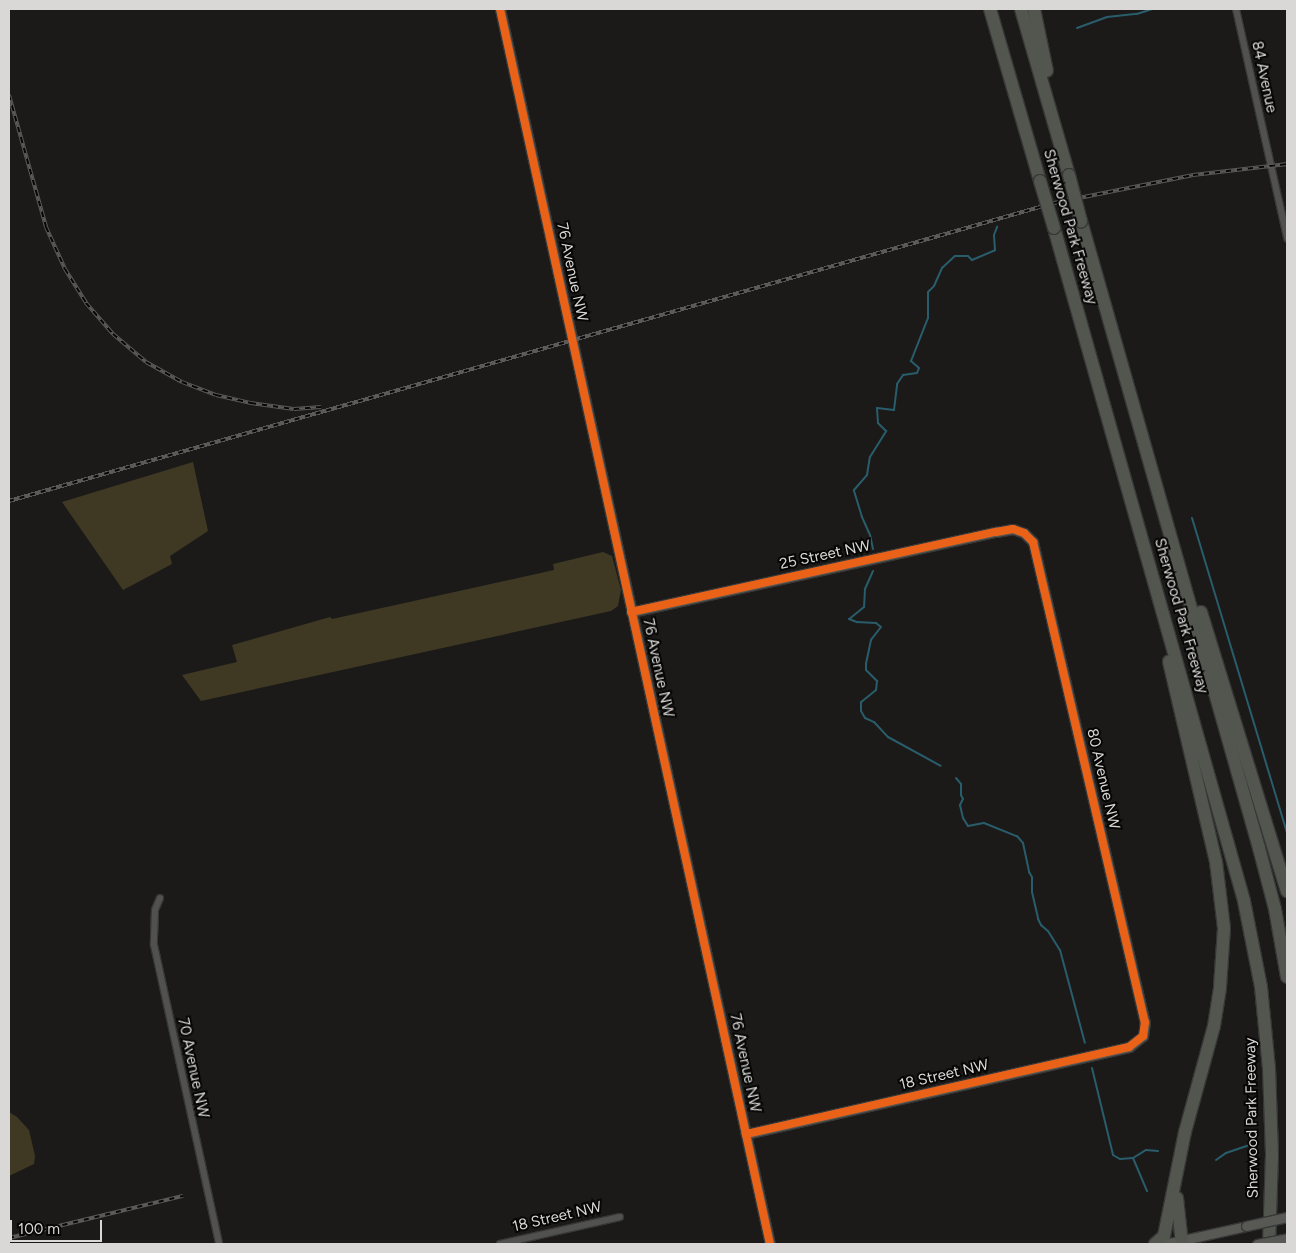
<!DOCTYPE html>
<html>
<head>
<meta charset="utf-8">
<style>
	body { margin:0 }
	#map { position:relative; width:1296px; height:1253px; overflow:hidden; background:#1b1a19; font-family:Figtree,sans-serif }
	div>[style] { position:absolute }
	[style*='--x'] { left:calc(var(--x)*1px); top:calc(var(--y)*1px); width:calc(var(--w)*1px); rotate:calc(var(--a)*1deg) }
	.green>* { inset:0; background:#3f3923 }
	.stream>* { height:2px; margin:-1px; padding:0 1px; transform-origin:1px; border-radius:1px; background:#295d6b }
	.roads { filter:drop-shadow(1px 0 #373736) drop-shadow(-1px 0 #373736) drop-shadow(0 1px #373736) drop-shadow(0 -1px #373736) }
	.street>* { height:6px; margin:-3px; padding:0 3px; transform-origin:3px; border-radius:3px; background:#515150 }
	.secondary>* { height:9px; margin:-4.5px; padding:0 4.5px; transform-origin:4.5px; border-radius:4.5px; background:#585955 }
	.highway>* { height:12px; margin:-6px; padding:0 6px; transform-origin:6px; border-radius:6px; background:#53564f }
	.rail>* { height:4px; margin-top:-2px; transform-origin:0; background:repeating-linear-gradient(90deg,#060605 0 5.5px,#5b5a59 0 11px); box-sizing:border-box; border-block:1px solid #5b5a59 }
	.bridges { filter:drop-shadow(1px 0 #373736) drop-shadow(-1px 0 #373736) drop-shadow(0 1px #373736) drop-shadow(0 -1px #373736) }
	.secondary-bridge>* { height:9px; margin:-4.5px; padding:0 4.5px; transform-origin:4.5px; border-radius:4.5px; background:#585955 }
	.highway-bridge>* { height:12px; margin:-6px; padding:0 6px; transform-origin:6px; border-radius:6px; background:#53564f }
	.cycleway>* { height:8px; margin:-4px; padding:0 4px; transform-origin:4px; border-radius:4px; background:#ea6118 }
	span { translate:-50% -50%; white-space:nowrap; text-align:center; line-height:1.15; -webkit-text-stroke:4px #060605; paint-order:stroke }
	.street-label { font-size:15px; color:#d9d8d6 }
	.frame { position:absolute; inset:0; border:10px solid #d9d8d6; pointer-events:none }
	.scale { position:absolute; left:10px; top:1220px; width:92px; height:22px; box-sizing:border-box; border:2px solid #d9d8d6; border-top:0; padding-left:6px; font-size:15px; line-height:18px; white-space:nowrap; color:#d9d8d6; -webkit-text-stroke:4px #060605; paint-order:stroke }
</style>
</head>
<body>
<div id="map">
	<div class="green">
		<div style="clip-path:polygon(193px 462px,208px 531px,170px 556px,172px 564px,123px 590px,62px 502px)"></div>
		<div style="clip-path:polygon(603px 552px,612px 556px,621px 590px,618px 606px,611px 611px,201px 701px,182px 675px,237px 662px,232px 645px,330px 617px,332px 619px,554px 570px,553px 564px)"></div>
		<div style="clip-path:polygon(9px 1112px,17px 1117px,29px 1130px,35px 1156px,34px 1164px,9px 1176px)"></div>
	</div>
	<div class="stream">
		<div style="--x:1077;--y:28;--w:32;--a:-20"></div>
		<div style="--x:1107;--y:17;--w:30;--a:-6"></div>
		<div style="--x:1137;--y:14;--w:16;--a:-18"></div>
		<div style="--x:1192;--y:518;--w:329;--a:73.2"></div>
		<div style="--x:873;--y:549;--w:14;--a:-102"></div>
		<div style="--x:870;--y:535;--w:20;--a:-114"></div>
		<div style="--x:862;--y:517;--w:28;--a:-107"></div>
		<div style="--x:854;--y:490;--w:20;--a:-49"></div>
		<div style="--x:867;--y:475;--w:18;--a:-81"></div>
		<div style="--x:870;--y:457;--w:31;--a:-58"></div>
		<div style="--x:886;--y:431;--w:11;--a:-135"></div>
		<div style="--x:878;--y:423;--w:15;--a:-94"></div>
		<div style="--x:877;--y:408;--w:17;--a:7"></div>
		<div style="--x:894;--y:410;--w:26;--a:-83"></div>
		<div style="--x:897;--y:384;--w:11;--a:-56"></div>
		<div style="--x:903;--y:375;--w:14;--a:-8"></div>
		<div style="--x:917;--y:373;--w:5;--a:-68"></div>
		<div style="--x:919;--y:368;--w:11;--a:-139"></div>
		<div style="--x:911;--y:361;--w:46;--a:-68.4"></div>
		<div style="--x:928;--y:318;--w:26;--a:-90"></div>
		<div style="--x:928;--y:292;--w:8;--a:-45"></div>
		<div style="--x:934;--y:286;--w:20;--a:-66"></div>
		<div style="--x:942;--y:268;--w:18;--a:-43"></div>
		<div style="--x:955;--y:256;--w:13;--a:0"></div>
		<div style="--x:968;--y:256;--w:6;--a:45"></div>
		<div style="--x:972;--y:260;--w:25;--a:-23"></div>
		<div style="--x:995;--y:250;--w:15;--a:-94"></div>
		<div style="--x:994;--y:235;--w:9;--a:-69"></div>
		<div style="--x:873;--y:571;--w:20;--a:114"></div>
		<div style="--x:865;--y:589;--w:18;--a:93"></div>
		<div style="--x:864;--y:607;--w:19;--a:141"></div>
		<div style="--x:849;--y:619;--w:9;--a:21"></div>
		<div style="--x:857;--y:622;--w:19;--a:3"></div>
		<div style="--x:876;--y:623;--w:6;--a:39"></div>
		<div style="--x:881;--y:627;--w:16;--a:128"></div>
		<div style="--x:871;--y:640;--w:24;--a:102"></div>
		<div style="--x:866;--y:663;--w:7;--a:90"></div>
		<div style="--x:866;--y:670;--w:16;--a:45"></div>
		<div style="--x:877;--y:681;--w:9;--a:96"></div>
		<div style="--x:876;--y:690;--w:19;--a:141"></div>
		<div style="--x:861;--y:702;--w:9;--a:90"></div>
		<div style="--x:861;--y:711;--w:8;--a:60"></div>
		<div style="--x:865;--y:718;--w:10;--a:24"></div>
		<div style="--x:874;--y:722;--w:21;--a:47"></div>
		<div style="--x:888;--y:737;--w:60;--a:28.7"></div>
		<div style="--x:956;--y:778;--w:8;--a:50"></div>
		<div style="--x:961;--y:784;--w:11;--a:90"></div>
		<div style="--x:961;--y:795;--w:4;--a:63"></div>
		<div style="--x:963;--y:799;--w:7;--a:117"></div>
		<div style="--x:960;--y:805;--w:13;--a:77"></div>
		<div style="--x:963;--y:818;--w:9;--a:58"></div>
		<div style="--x:968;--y:826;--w:16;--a:-11"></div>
		<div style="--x:984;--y:823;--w:35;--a:22"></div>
		<div style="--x:1017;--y:836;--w:9;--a:49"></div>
		<div style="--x:1023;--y:843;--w:30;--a:78"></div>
		<div style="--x:1029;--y:872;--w:6;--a:59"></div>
		<div style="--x:1032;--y:877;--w:15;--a:90"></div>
		<div style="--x:1032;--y:892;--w:28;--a:77"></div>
		<div style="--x:1038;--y:919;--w:7;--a:63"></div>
		<div style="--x:1041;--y:925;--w:9;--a:41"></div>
		<div style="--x:1048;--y:931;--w:22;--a:58"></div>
		<div style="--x:1060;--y:950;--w:96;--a:75"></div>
		<div style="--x:1092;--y:1068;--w:89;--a:76.4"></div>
		<div style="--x:1113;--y:1155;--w:8;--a:30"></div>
		<div style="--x:1120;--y:1159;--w:13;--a:-4"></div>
		<div style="--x:1133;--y:1158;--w:36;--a:67"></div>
		<div style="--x:1133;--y:1158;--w:15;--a:-32"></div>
		<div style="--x:1146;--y:1150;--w:12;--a:5"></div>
		<div style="--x:1216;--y:1160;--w:12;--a:-35"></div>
		<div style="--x:1226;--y:1153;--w:24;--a:-19"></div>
	</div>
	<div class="roads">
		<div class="street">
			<div style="--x:1236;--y:9;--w:235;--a:77.4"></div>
			<div style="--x:160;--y:898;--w:13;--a:113"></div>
			<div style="--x:155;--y:910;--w:35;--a:92"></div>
			<div style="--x:154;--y:945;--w:306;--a:77.7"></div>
			<div style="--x:500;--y:1244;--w:123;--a:-12.7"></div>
		</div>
		<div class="secondary">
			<div style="--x:500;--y:9;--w:1264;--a:77.67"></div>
			<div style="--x:631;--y:612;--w:374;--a:-12.4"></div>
			<div style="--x:996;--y:532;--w:17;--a:-10"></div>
			<div style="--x:1013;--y:529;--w:12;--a:20"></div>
			<div style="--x:1024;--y:533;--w:13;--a:45"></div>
			<div style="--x:1033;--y:542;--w:493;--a:76.9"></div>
			<div style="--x:1145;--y:1022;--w:14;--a:98"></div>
			<div style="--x:1143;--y:1036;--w:18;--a:142"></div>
			<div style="--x:1129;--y:1047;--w:393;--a:167.2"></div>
			<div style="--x:1165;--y:1244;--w:83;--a:-12.5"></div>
		</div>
		<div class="highway">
			<div style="--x:990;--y:9;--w:179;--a:73.8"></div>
			<div style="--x:1021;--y:9;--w:173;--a:73.9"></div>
			<div style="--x:1034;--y:9;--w:63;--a:78.2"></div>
			<div style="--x:1081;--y:221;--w:652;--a:74.15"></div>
			<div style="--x:1259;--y:848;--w:63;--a:75.3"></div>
			<div style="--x:1275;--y:909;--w:69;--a:80"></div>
			<div style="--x:1054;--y:228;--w:699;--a:74.23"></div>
			<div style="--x:1244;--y:901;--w:88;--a:78.8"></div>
			<div style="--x:1261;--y:987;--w:81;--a:84.4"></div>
			<div style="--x:1269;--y:1068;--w:87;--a:88"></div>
			<div style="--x:1272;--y:1155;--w:89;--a:91.9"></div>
			<div style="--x:1201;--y:612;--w:292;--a:72.9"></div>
			<div style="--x:1177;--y:1198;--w:46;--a:83.8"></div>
			<div style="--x:1155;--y:1244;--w:12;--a:-42"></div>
			<div style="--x:1164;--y:1236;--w:106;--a:-78.6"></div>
			<div style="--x:1185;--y:1132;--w:110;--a:-74.7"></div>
			<div style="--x:1214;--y:1026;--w:39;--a:-81"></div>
			<div style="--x:1220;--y:987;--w:59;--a:-86.1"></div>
			<div style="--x:1224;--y:928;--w:66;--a:-96.9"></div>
			<div style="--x:1216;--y:862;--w:206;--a:-103.2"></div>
		</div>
	</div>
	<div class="rail">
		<div style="--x:9;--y:95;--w:137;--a:74.3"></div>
		<div style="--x:46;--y:227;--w:46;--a:65.7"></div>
		<div style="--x:65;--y:269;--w:40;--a:58"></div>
		<div style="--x:86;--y:303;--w:41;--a:48.9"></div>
		<div style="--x:113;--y:334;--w:43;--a:40.3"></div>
		<div style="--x:146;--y:362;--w:41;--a:29.1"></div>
		<div style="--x:182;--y:382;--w:36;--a:21"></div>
		<div style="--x:216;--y:395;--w:36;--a:13"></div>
		<div style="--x:251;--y:403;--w:43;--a:7.9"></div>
		<div style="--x:294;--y:409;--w:27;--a:-4"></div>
		<div style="--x:9;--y:501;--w:1087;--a:-15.92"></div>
		<div style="--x:1054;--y:203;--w:142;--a:-11.4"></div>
		<div style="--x:1193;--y:175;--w:95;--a:-6.7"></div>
		<div style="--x:9;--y:1238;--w:179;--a:-13.6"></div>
	</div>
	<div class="bridges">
		<div class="secondary-bridge">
			<div style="--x:1246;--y:1226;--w:42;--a:-12.4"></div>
			<div style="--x:1257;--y:1244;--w:31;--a:-11"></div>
		</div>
		<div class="highway-bridge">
			<div style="--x:1069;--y:175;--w:48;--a:75.4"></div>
			<div style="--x:1040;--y:181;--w:49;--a:73.4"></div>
		</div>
	</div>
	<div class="cycleway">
		<div style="--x:500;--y:9;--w:1264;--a:77.67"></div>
		<div style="--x:631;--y:612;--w:374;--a:-12.4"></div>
		<div style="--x:996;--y:532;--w:17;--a:-10"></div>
		<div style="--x:1013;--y:529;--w:12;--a:20"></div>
		<div style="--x:1024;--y:533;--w:13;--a:45"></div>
		<div style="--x:1033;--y:542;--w:493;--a:76.9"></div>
		<div style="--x:1145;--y:1022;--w:14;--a:98"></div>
		<div style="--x:1143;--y:1036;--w:18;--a:142"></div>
		<div style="--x:1129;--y:1047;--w:393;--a:167.2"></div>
	</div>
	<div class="street-label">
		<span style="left:1264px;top:77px;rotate:78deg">84 Avenue</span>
		<span style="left:1070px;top:227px;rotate:74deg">Sherwood Park Freeway</span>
		<span style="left:572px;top:272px;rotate:78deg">76 Avenue NW</span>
		<span style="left:825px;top:555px;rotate:-12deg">25 Street NW</span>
		<span style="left:1181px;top:616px;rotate:74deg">Sherwood Park Freeway</span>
		<span style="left:658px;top:668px;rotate:78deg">76 Avenue NW</span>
		<span style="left:1103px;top:779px;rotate:77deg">80 Avenue NW</span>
		<span style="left:745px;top:1063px;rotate:78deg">76 Avenue NW</span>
		<span style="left:193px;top:1068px;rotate:78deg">70 Avenue NW</span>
		<span style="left:944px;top:1075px;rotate:-13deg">18 Street NW</span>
		<span style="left:1252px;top:1118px;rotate:-91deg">Sherwood Park Freeway</span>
		<span style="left:557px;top:1217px;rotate:-13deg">18 Street NW</span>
	</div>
	<div class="frame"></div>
	<div class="scale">100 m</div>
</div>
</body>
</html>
